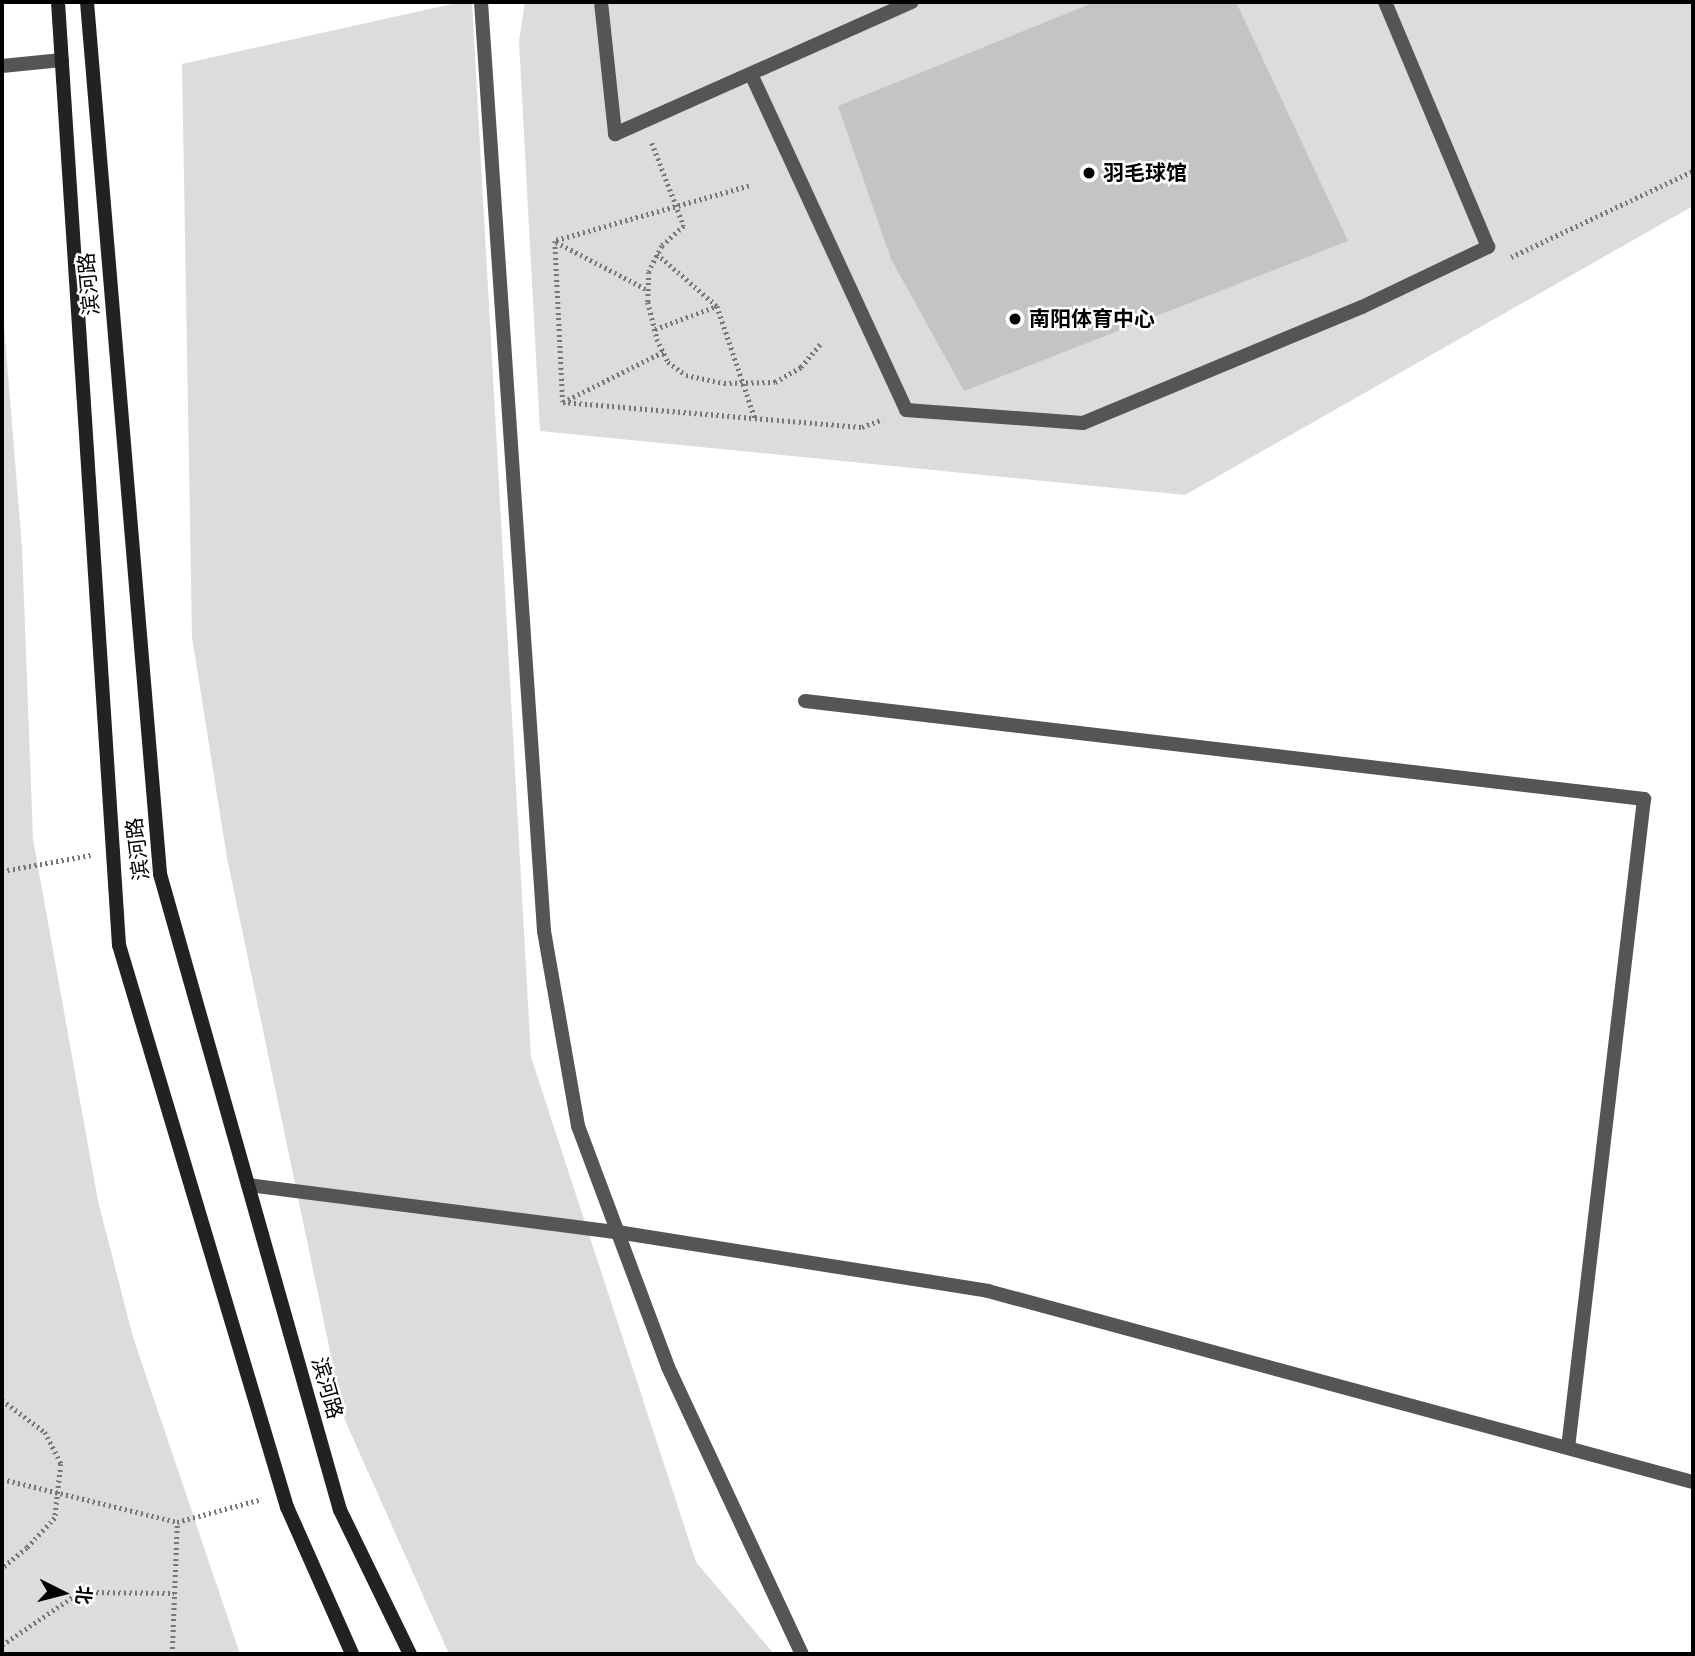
<!DOCTYPE html>
<html>
<head>
<meta charset="utf-8">
<style>
	body { margin:0 }
	#map { position:relative; width:1695px; height:1656px; overflow:hidden; background:#fff; font-family:Raleway,"Noto Sans SC",sans-serif }
	div>[style] { position:absolute }
	[style*='--x'] { left:calc(var(--x)*1px); top:calc(var(--y)*1px); width:calc(var(--w)*1px); rotate:calc(var(--a)*1deg) }
	.green>* { inset:0; background:#dcdcdc }
	.building>* { inset:0; background:#c4c4c4 }
	.path>* { height:4.5px; margin-top:-2.25px; transform-origin:0; background:repeating-linear-gradient(90deg,#777 0 2px,transparent 0 5.5px) }
	.lane>* { height:14px; margin:-7px; padding:0 7px; transform-origin:7px; border-radius:7px; background:#555 }
	.street>* { height:14px; margin:-7px; padding:0 7px; transform-origin:7px; border-radius:7px; background:#555 }
	.secondary>* { height:14px; margin:-7px; padding:0 7px; transform-origin:7px; border-radius:7px; background:#222 }
	.dots>* { width:19px; height:19px; translate:-50% -50%; box-sizing:border-box; border:4px solid #fff; border-radius:50% }
	span { translate:-50% -50%; white-space:nowrap; text-align:center; line-height:1.15; -webkit-text-stroke:5px #fff; paint-order:stroke }
	.poi-label { font-size:21px; color:#000; font-weight:700 }
	.left { translate:0 -50%; text-align:left }
	.street-label { font-size:21px; color:#000 }
	.frame { position:absolute; inset:0; border:4px solid #000; pointer-events:none }
	.north { position:absolute; left:28px; top:1558px; width:70px; height:70px; -webkit-text-stroke:5px #fff; paint-order:stroke; rotate:96deg; font-size:19px; font-weight:700; line-height:28px; text-align:center; color:#000 }
	.north::after { content:''; display:block; margin:auto; width:24px; height:32px; background:#000; clip-path:polygon(50% 0,100% 100%,50% 72%,0 100%) }
</style>
</head>
<body>
<div id="map">
	<div class="green">
		<div style="clip-path:polygon(461px 2px,472px 2px,531px 1057px,696px 1562px,774px 1654px,449px 1654px,344px 1418px,227px 858px,192px 637px,182px 64px)"></div>
		<div style="clip-path:polygon(525px 2px,1693px 2px,1693px 206px,1185px 495px,540px 431px,519px 41px)"></div>
		<div style="clip-path:polygon(2px 300px,22px 547px,33px 839px,98px 1201px,133px 1337px,240px 1654px,2px 1654px)"></div>
	</div>
	<div class="building">
		<div style="clip-path:polygon(1095px 2px,1236px 2px,1348px 241px,964px 391px,891px 259px,838px 106px)"></div>
	</div>
	<div class="path">
		<div style="--x:652;--y:143;--w:89;--a:68.9"></div>
		<div style="--x:684;--y:226;--w:30;--a:138"></div>
		<div style="--x:662;--y:246;--w:29;--a:117"></div>
		<div style="--x:649;--y:272;--w:30;--a:92"></div>
		<div style="--x:648;--y:302;--w:38;--a:76"></div>
		<div style="--x:657;--y:339;--w:25;--a:64"></div>
		<div style="--x:668;--y:362;--w:22;--a:36"></div>
		<div style="--x:686;--y:375;--w:39;--a:12"></div>
		<div style="--x:724;--y:383;--w:51;--a:-1.1"></div>
		<div style="--x:775;--y:382;--w:30;--a:-30"></div>
		<div style="--x:801;--y:367;--w:30;--a:-50"></div>
		<div style="--x:749;--y:186;--w:202;--a:164.2"></div>
		<div style="--x:555;--y:241;--w:161;--a:87.2"></div>
		<div style="--x:563;--y:402;--w:300;--a:4.8"></div>
		<div style="--x:862;--y:427;--w:22;--a:-21"></div>
		<div style="--x:556;--y:242;--w:104;--a:27.6"></div>
		<div style="--x:657;--y:254;--w:79;--a:40.9"></div>
		<div style="--x:717;--y:306;--w:118;--a:71.3"></div>
		<div style="--x:1511;--y:257;--w:201;--a:-25.3"></div>
		<div style="--x:655;--y:329;--w:66;--a:-20.4"></div>
		<div style="--x:563;--y:402;--w:112;--a:-26.6"></div>
		<div style="--x:2;--y:871;--w:90;--a:-10.2"></div>
		<div style="--x:2;--y:1400;--w:54;--a:36.7"></div>
		<div style="--x:45;--y:1432;--w:36;--a:63"></div>
		<div style="--x:61;--y:1464;--w:54;--a:96.3"></div>
		<div style="--x:55;--y:1518;--w:41;--a:133"></div>
		<div style="--x:27;--y:1548;--w:32;--a:141"></div>
		<div style="--x:2;--y:1479;--w:180;--a:13.8"></div>
		<div style="--x:2;--y:1645;--w:94;--a:-34.2"></div>
		<div style="--x:80;--y:1592;--w:94;--a:0.6"></div>
		<div style="--x:172;--y:1654;--w:132;--a:-87.8"></div>
		<div style="--x:177;--y:1522;--w:88;--a:-15.1"></div>
	</div>
	<div class="lane">
		<div style="--x:481;--y:2;--w:931;--a:86.12"></div>
		<div style="--x:544;--y:931;--w:198;--a:80.1"></div>
		<div style="--x:578;--y:1126;--w:257;--a:69.5"></div>
		<div style="--x:668;--y:1367;--w:317;--a:65"></div>
		<div style="--x:601;--y:2;--w:133;--a:83.9"></div>
		<div style="--x:615;--y:134;--w:325;--a:-24"></div>
		<div style="--x:2;--y:66;--w:60;--a:-5.7"></div>
		<div style="--x:751;--y:74;--w:370;--a:65.2"></div>
		<div style="--x:906;--y:410;--w:177;--a:4.2"></div>
		<div style="--x:1083;--y:423;--w:302;--a:-22.6"></div>
		<div style="--x:1362;--y:307;--w:140;--a:-25.5"></div>
		<div style="--x:1488;--y:247;--w:266;--a:-112.8"></div>
		<div style="--x:248;--y:1185;--w:372;--a:7.3"></div>
	</div>
	<div class="street">
		<div style="--x:805;--y:701;--w:845;--a:6.66"></div>
		<div style="--x:1644;--y:799;--w:653;--a:96.68"></div>
		<div style="--x:617;--y:1232;--w:376;--a:9"></div>
		<div style="--x:988;--y:1291;--w:730;--a:15.16"></div>
	</div>
	<div class="secondary">
		<div style="--x:58;--y:2;--w:945;--a:86.3"></div>
		<div style="--x:119;--y:945;--w:587;--a:73.36"></div>
		<div style="--x:287;--y:1507;--w:161;--a:66.1"></div>
		<div style="--x:87;--y:2;--w:875;--a:85.21"></div>
		<div style="--x:160;--y:874;--w:661;--a:74.2"></div>
		<div style="--x:340;--y:1510;--w:160;--a:64.1"></div>
	</div>
	<div class="dots">
		<div style="left:1089px;top:173px;background:#000"></div>
		<div style="left:1015px;top:319px;background:#000"></div>
	</div>
	<div class="poi-label">
		<span class="left" style="left:1103px;top:173px">羽毛球馆</span>
		<span class="left" style="left:1029px;top:319px">南阳体育中心</span>
	</div>
	<div class="street-label">
		<span style="left:89px;top:284px;rotate:-95deg">滨河路</span>
		<span style="left:138px;top:849px;rotate:-97deg">滨河路</span>
		<span style="left:327px;top:1388px;rotate:74deg">滨河路</span>
	</div>
	<div class="frame"></div>
	<div class="north">北</div>
</div>
</body>
</html>
